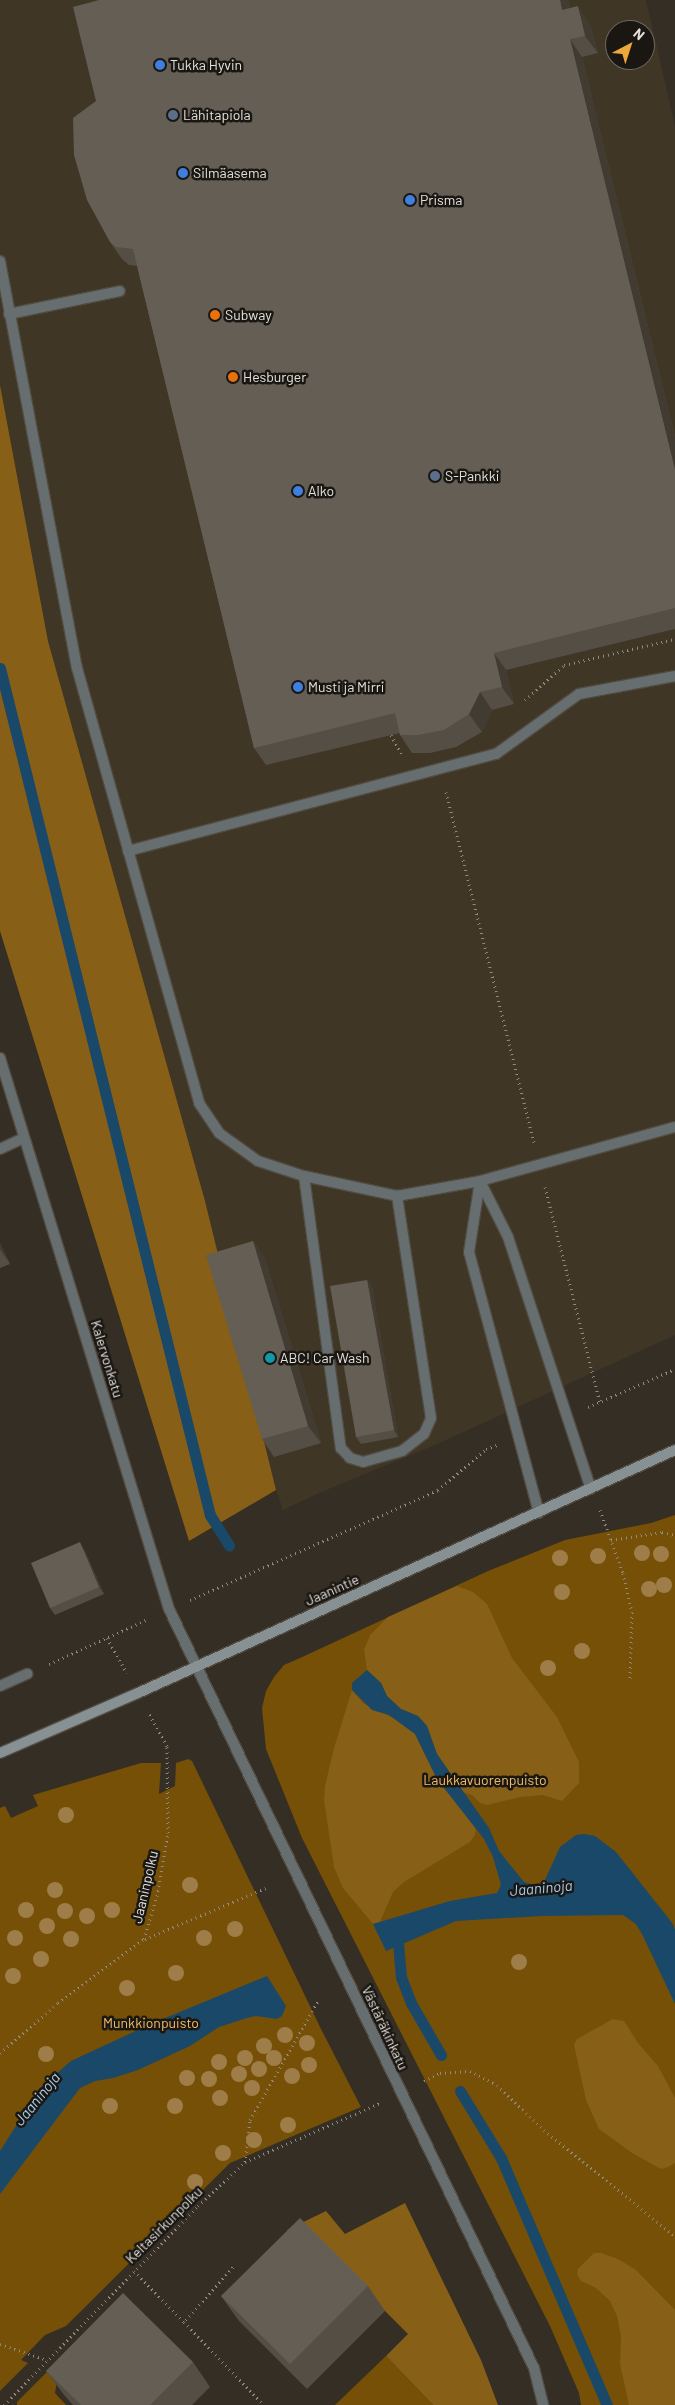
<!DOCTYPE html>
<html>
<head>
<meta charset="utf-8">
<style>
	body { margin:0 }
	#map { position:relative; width:675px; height:2405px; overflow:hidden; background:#352e24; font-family:Barlow,sans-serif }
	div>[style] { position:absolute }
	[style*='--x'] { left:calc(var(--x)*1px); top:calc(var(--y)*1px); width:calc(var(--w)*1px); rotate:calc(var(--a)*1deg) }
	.built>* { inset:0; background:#403626 }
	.green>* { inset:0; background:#755006 }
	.forest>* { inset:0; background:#875f17 }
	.water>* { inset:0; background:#1a4868 }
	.stream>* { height:11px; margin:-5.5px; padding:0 5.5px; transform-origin:5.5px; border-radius:5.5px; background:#1a4868 }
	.path>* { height:3px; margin-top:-1.5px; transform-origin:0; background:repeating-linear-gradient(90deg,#908a82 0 1px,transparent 0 5px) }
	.roads { filter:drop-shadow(1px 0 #514b41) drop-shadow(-1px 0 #514b41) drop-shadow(0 1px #514b41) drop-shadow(0 -1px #514b41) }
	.lane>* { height:10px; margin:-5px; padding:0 5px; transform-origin:5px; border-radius:5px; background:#676e70 }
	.street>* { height:10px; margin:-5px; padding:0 5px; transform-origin:5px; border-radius:5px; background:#676e70 }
	.secondary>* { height:10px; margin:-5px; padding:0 5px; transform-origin:5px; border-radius:5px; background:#879194 }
	.trees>* { width:16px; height:16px; margin:-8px; border-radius:50%; background:#9f7d49 }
	.wall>* { inset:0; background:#554e44 }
	.shaded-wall>* { inset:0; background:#423b31 }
	.building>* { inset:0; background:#645e55 }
	.dots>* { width:14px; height:14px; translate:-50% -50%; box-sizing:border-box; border:2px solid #1a1713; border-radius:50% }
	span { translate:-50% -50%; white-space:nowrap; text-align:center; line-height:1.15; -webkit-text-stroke:5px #1a1713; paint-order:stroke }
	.poi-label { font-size:14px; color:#e5e1db }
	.left { translate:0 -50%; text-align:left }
	.street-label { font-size:14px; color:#e5e1db }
	.park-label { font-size:14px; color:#f5be67 }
	.water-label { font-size:15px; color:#a6ceed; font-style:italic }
	.north { position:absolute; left:605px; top:20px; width:50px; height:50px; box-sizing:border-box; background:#1a1713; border:1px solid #6b6863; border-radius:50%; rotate:40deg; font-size:14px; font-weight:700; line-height:20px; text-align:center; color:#e5e1db }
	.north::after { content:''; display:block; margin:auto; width:18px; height:22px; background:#eca93a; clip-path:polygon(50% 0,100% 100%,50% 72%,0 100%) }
</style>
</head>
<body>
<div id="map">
	<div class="built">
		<div style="clip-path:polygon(evenodd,0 0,646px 0,675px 126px,675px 1335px,435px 1445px,319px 1493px,283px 1510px,276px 1490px,205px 1201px,48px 641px,0 385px,0 0,615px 30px,645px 30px,645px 60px,615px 60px,615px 30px)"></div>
	</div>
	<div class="green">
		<div style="clip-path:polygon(675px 1515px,675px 2405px,581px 2405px,579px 2393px,550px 2326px,302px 1838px,266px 1749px,262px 1708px,266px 1691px,274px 1677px,284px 1665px,300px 1658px,488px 1571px,565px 1540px,651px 1523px)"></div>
		<div style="clip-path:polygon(188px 1759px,192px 1761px,320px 2027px,361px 2107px,230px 2163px,66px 2326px,45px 2335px,21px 2360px,28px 2363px,0 2391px,0 1808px,5px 1806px,11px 1818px,38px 1806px,33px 1795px,141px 1763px,161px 1763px,159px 1794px,175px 1786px,176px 1763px)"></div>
		<div style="clip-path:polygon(386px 2356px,433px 2405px,335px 2405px)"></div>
		<div style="clip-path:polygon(48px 2371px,57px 2381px,55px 2393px,66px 2405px,17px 2405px,17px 2402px)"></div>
	</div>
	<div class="forest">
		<div style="clip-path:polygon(0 385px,48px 641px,205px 1201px,276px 1490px,189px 1541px,0 931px)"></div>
		<div style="clip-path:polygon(457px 1586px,473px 1592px,487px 1604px,512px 1658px,557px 1717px,579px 1762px,579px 1783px,562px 1801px,543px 1795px,520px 1797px,487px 1805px,480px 1803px,472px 1795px,463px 1792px,437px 1754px,427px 1726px,418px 1716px,401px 1709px,387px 1696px,381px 1683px,367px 1670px,364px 1650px,370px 1635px,388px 1617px)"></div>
		<div style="clip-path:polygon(352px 1690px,363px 1703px,395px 1719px,415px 1734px,437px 1779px,476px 1828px,475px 1835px,470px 1842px,404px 1882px,393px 1892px,380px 1922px,373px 1924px,343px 1888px,334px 1867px,324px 1800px,325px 1786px,334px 1748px)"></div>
		<div style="clip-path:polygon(613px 2019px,624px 2021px,638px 2043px,658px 2066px,675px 2098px,675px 2163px,668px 2167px,661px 2169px,632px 2153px,599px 2129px,586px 2100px,574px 2045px,577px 2039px)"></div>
		<div style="clip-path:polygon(405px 2203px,481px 2360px,498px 2405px,433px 2405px,386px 2356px,408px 2334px,311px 2237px,296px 2240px,287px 2230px,326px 2211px,345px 2234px)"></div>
		<div style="clip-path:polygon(594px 2253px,601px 2253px,618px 2259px,636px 2270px,675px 2310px,675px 2405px,629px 2405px,620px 2364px,621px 2336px,617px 2316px,610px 2301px,596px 2288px,581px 2281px,577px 2274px,578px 2269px)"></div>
	</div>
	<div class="water">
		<div style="clip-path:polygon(367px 1670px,381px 1683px,387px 1696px,401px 1709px,418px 1716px,427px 1726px,437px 1754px,489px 1828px,499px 1851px,524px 1882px,537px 1886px,544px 1882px,560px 1847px,576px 1835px,584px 1834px,595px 1836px,616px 1852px,673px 1924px,675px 1930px,675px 2004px,642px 1934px,636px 1924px,623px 1915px,541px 1916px,456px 1921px,386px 1951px,373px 1924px,450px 1901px,497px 1893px,501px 1885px,493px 1857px,484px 1839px,437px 1779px,415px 1734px,389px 1715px,372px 1710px,352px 1690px,352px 1683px)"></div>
		<div style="clip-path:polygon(267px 1976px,286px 2006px,282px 2016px,277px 2019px,256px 2016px,247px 2018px,219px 2027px,190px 2046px,138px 2070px,113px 2078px,95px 2081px,80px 2088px,0 2194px,0 2151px,40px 2088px,71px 2061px,153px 2023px)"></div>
	</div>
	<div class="stream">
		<div style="--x:0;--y:668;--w:873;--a:76.08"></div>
		<div style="--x:210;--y:1515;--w:36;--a:58"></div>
		<div style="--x:397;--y:1932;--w:45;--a:84.9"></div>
		<div style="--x:401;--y:1977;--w:28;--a:69"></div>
		<div style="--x:411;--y:2003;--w:60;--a:60"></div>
		<div style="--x:460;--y:2091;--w:79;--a:58.5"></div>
		<div style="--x:501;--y:2158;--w:269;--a:66.8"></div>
	</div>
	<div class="path">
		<div style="--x:525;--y:700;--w:52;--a:-41.9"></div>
		<div style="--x:564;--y:665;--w:114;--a:-13.2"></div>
		<div style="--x:391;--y:735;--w:23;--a:61"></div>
		<div style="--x:446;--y:792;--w:361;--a:75.9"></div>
		<div style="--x:545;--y:1187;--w:222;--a:75.7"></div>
		<div style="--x:588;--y:1407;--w:95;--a:-23.6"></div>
		<div style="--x:600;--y:1510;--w:67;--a:69.9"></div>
		<div style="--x:623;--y:1573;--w:40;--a:77"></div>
		<div style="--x:632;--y:1612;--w:69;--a:91.7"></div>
		<div style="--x:611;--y:1540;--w:52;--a:-8.9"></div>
		<div style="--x:662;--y:1532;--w:13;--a:13"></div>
		<div style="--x:190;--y:1600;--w:271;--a:-23.9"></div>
		<div style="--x:438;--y:1490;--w:63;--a:-40.5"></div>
		<div style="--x:486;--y:1449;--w:12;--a:-20"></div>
		<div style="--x:107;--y:1638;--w:40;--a:60.3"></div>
		<div style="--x:49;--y:1664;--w:109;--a:-24.4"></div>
		<div style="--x:145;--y:1939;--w:131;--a:-22.9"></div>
		<div style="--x:0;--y:2053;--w:77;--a:-40.8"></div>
		<div style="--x:58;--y:2003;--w:107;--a:-36.7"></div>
		<div style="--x:144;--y:1939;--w:45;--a:-73.2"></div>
		<div style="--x:157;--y:1896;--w:64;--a:-80.1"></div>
		<div style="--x:168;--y:1833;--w:87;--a:-90.7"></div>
		<div style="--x:167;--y:1746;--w:37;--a:-119"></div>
		<div style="--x:424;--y:2081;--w:18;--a:-27"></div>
		<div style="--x:440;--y:2073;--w:30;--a:-4"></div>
		<div style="--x:470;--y:2071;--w:30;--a:27"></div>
		<div style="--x:497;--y:2085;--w:65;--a:43.8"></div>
		<div style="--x:544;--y:2130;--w:169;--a:39"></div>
		<div style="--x:245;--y:2162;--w:42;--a:-83.2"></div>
		<div style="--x:250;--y:2120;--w:139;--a:-60.3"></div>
		<div style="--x:233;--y:2267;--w:74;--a:131.7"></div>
		<div style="--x:184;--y:2322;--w:115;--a:46.1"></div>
		<div style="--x:134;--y:2271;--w:71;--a:45.6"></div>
		<div style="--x:0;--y:2344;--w:50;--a:18.8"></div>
		<div style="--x:4;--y:2405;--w:278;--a:-45.7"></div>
		<div style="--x:198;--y:2206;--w:64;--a:-43.1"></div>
		<div style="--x:245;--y:2162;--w:147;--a:-23.6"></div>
	</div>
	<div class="roads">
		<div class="lane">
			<div style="--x:0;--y:261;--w:414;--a:79.3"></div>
			<div style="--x:77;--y:668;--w:452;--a:74.3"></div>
			<div style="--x:199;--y:1103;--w:36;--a:56"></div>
			<div style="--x:219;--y:1133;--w:48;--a:35.7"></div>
			<div style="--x:258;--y:1161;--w:48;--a:18.1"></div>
			<div style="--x:304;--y:1176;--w:95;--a:12.1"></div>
			<div style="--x:397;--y:1196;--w:84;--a:-10.2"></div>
			<div style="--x:480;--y:1181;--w:202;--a:-15.5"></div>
			<div style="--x:9;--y:314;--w:113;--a:-11.7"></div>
			<div style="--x:128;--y:851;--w:381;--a:-14.8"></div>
			<div style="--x:496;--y:754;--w:102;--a:-35.9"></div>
			<div style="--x:579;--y:694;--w:98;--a:-10.6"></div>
			<div style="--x:304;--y:1176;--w:275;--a:82.3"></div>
			<div style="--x:341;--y:1448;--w:13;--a:48"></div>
			<div style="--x:350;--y:1458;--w:14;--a:17"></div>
			<div style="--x:363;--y:1462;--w:41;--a:-15.8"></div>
			<div style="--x:402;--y:1451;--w:28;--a:-38"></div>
			<div style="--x:424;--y:1434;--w:17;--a:-66"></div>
			<div style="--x:431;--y:1418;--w:225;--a:-98.7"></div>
			<div style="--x:480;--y:1181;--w:72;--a:98.8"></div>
			<div style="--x:469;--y:1252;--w:270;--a:75"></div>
			<div style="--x:480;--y:1181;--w:63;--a:63.4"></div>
			<div style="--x:508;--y:1237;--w:265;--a:71.8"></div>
		</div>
		<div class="street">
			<div style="--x:0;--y:1058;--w:576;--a:72.95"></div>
			<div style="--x:169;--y:1609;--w:842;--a:64.32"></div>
			<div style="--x:534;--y:2368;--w:38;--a:76"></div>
			<div style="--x:0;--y:1149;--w:26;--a:-25"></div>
			<div style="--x:0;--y:1686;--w:30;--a:-24"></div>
		</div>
		<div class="secondary">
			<div style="--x:0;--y:1753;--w:150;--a:-23.5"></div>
			<div style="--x:138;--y:1693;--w:589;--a:-24.35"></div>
		</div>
	</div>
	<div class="trees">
		<div style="left:642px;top:1553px"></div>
		<div style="left:661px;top:1554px"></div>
		<div style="left:598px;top:1556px"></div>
		<div style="left:560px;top:1558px"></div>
		<div style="left:664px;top:1585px"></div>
		<div style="left:649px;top:1589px"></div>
		<div style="left:562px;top:1592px"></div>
		<div style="left:582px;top:1651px"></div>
		<div style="left:548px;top:1668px"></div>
		<div style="left:66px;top:1815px"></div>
		<div style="left:190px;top:1885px"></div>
		<div style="left:55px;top:1890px"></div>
		<div style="left:26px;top:1910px"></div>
		<div style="left:112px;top:1910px"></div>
		<div style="left:65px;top:1911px"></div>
		<div style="left:87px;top:1916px"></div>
		<div style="left:47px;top:1926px"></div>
		<div style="left:235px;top:1929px"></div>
		<div style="left:15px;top:1938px"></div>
		<div style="left:204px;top:1938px"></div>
		<div style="left:71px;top:1939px"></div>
		<div style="left:41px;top:1959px"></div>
		<div style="left:519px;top:1962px"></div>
		<div style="left:176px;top:1973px"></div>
		<div style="left:13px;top:1976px"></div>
		<div style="left:127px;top:1988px"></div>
		<div style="left:285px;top:2035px"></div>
		<div style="left:307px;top:2043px"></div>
		<div style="left:264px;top:2046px"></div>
		<div style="left:46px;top:2054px"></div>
		<div style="left:245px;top:2058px"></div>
		<div style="left:274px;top:2058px"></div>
		<div style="left:219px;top:2062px"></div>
		<div style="left:309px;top:2065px"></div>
		<div style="left:259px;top:2069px"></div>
		<div style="left:239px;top:2074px"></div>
		<div style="left:292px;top:2076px"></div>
		<div style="left:187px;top:2078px"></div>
		<div style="left:209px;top:2079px"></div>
		<div style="left:252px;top:2088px"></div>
		<div style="left:220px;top:2098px"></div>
		<div style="left:110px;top:2106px"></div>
		<div style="left:175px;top:2106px"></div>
		<div style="left:288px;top:2125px"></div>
		<div style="left:254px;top:2140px"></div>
		<div style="left:223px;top:2153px"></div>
		<div style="left:195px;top:2182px"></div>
	</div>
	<div class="wall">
		<div style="clip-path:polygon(99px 0,568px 0,570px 8px,590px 24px,598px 53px,582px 57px,675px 437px,675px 629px,506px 670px,514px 704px,492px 710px,482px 732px,456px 747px,430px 753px,412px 753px,400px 735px,400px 733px,266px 765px,254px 748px,137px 266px,129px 265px,122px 259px,110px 242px,96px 101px)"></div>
		<div style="clip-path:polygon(253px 1241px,265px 1259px,321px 1443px,274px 1457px,262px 1439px)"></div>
		<div style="clip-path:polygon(0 1243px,10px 1264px,0 1268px)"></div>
		<div style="clip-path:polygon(367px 1280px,372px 1287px,398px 1437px,361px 1444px,356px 1437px)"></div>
		<div style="clip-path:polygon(84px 1549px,104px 1594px,55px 1615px,50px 1608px)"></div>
		<div style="clip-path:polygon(368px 2286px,385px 2311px,307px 2389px,239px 2321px,221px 2296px)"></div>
		<div style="clip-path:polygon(193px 2362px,210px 2387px,192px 2405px,73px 2405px,64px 2395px,46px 2371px)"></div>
	</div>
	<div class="shaded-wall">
		<div style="clip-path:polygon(560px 0,568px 0,575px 27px,562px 10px)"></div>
		<div style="clip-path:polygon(578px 6px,590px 24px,598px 53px,585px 36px)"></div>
		<div style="clip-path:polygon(570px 39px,582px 57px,675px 437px,675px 470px)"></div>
		<div style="clip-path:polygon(494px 653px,506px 670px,514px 704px,502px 687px)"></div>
		<div style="clip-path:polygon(480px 692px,492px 710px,482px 732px,469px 714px)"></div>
		<div style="clip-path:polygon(253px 1241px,265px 1259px,321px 1443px,308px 1426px)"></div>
		<div style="clip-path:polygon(0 1243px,10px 1264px,0 1249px)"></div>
		<div style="clip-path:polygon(367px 1280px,372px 1287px,398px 1437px,394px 1430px)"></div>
		<div style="clip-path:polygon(80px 1542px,84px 1549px,104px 1594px,99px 1587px)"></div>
	</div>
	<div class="building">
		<div style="clip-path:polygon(99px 0,560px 0,562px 10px,578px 6px,585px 36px,570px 39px,675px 470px,675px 608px,494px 653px,502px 687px,480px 692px,469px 714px,444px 730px,418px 735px,400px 735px,395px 713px,254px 748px,133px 249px,116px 247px,110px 242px,87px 200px,74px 155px,73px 118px,96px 101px,73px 7px)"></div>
		<div style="clip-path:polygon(253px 1241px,308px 1426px,262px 1439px,206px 1255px)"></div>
		<div style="clip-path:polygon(367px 1280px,394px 1430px,356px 1437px,330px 1286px)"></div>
		<div style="clip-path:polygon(80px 1542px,99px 1587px,50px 1608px,31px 1563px)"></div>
		<div style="clip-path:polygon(300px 2218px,368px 2286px,290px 2364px,221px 2296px)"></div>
		<div style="clip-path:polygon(123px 2293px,193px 2362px,150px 2405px,81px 2405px,46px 2371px)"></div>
	</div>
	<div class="dots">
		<div style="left:160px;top:65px;background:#3f7fe0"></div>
		<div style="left:173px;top:115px;background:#5c6f8a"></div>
		<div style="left:183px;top:173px;background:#3f7fe0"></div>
		<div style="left:410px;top:200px;background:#3f7fe0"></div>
		<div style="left:215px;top:315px;background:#e8710a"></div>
		<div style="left:233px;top:377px;background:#e8710a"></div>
		<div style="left:435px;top:476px;background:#5c6f8a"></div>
		<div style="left:298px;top:491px;background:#3f7fe0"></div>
		<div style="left:298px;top:687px;background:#3f7fe0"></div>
		<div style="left:270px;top:1358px;background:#0f9aa8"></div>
	</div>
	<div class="poi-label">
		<span class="left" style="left:170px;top:65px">Tukka Hyvin</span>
		<span class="left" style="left:183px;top:115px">Lähitapiola</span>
		<span class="left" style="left:193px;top:173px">Silmäasema</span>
		<span class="left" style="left:420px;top:200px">Prisma</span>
		<span class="left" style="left:225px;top:315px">Subway</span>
		<span class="left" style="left:243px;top:377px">Hesburger</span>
		<span class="left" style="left:445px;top:476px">S-Pankki</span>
		<span class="left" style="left:308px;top:491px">Alko</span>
		<span class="left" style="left:308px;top:687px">Musti ja Mirri</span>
		<span class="left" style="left:280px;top:1358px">ABC! Car Wash</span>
	</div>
	<div class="street-label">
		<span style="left:107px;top:1359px;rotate:73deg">Kalervonkatu</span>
		<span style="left:332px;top:1590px;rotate:-24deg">Jaanintie</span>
		<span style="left:145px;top:1887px;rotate:-77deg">Jaaninpolku</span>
		<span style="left:385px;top:2028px;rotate:65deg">Västäräkinkatu</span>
		<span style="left:164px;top:2225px;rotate:-45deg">Keltasirkunpolku</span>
	</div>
	<div class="park-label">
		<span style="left:485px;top:1780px">Laukkavuorenpuisto</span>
		<span style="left:151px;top:2023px">Munkkionpuisto</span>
	</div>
	<div class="water-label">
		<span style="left:541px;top:1888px;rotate:-5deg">Jaaninoja</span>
		<span style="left:37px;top:2099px;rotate:-51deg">Jaaninoja</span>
	</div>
	<div class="north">N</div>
</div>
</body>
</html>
